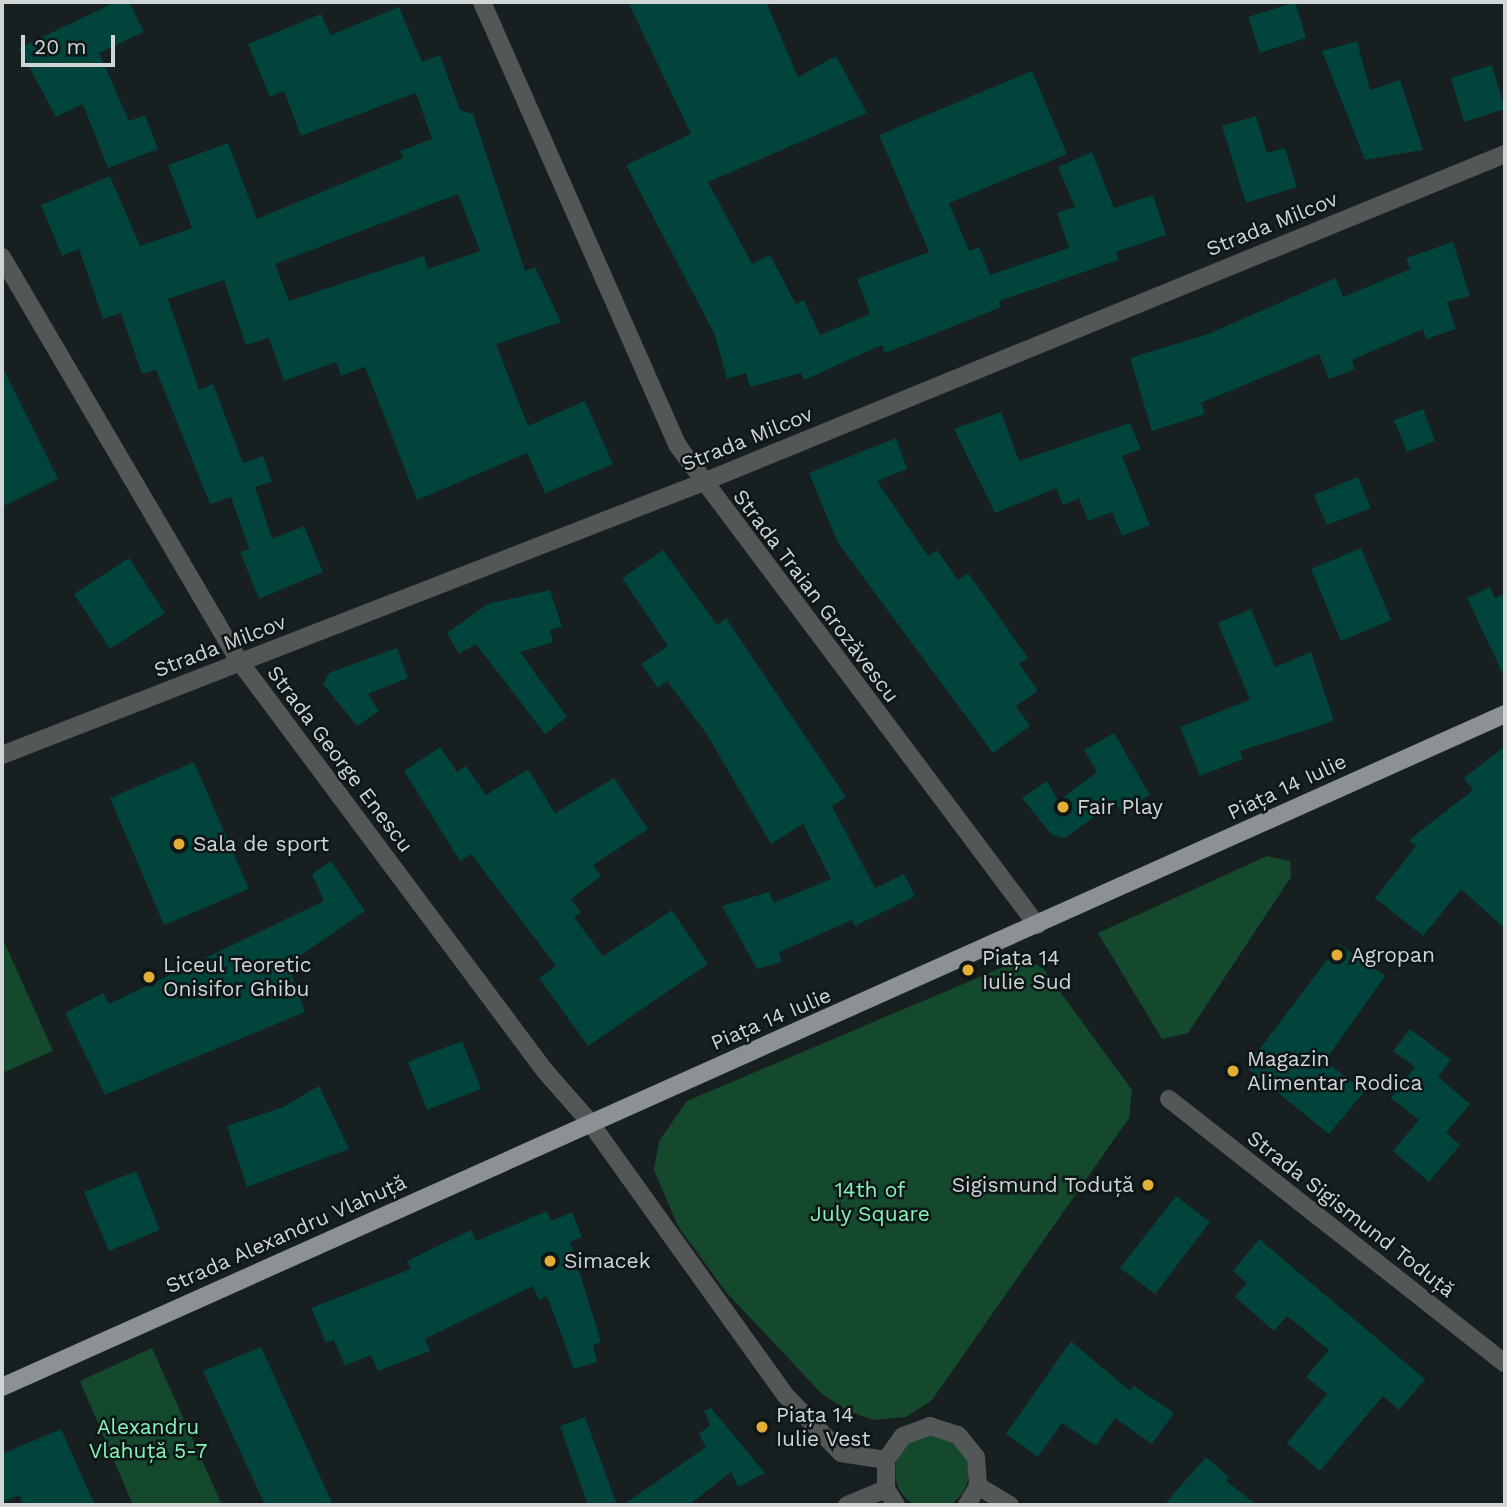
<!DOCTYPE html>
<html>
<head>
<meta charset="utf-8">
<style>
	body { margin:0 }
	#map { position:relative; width:1507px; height:1507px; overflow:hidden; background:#181f20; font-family:"Work Sans",sans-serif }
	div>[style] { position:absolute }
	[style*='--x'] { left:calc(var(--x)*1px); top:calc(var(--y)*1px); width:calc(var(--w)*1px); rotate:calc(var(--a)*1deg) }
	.green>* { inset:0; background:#15492e }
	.round { border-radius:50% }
	.building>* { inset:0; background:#00443b }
	.minor>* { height:18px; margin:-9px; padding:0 9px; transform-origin:9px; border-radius:9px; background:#545758 }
	.major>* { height:18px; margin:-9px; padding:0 9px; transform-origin:9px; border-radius:9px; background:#8b9194 }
	.dots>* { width:19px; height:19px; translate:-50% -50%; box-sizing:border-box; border:4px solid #0f1617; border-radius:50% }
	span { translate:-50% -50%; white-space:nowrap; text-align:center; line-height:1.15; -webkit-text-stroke:5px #0f1617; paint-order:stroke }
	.street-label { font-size:21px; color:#d0d5d5 }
	.poi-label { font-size:21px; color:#d0d5d5 }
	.left { translate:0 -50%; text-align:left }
	.right { translate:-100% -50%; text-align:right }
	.park-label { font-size:21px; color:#86f4b4 }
	.frame { position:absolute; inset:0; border:4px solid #d0d5d5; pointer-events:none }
	.scale { position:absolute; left:21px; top:35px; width:94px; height:32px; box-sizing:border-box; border:4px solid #d0d5d5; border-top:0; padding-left:9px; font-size:21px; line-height:24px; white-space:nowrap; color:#d0d5d5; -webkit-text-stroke:5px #0f1617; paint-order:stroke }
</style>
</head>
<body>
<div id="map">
	<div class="green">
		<div style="clip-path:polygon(1267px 856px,1290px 861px,1291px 877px,1188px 1033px,1162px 1039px,1098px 933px)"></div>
		<div style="clip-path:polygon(2px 937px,53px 1051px,2px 1073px)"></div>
		<div style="clip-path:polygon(1022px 959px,1042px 967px,1132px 1090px,1129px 1118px,932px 1400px,906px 1417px,874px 1420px,848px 1411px,822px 1394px,726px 1292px,678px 1226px,654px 1170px,659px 1141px,687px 1101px)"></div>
		<div style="clip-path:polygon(152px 1348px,222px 1505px,133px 1505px,80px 1381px)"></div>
		<div class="round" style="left:895px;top:1435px;width:74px;height:74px"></div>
	</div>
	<div class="building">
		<div style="clip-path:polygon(116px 2px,129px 2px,144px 32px,99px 53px,129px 121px,145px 115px,158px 149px,108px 168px,83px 104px,56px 117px,19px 48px)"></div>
		<div style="clip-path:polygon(628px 2px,766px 2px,798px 77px,836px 56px,867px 113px,708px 182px,752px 264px,770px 255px,796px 304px,804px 300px,820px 335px,870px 314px,857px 279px,929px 252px,879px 135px,1032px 71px,1067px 154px,949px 203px,969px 251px,979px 247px,990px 275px,1069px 248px,1057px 213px,1075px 207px,1058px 167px,1092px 152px,1114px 208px,1153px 195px,1166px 235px,1116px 252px,1119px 260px,999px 301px,1001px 307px,934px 334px,885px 353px,882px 345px,804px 380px,801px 373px,750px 387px,746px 373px,727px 379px,715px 335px,626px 165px,691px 134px)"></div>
		<div style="clip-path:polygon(1295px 2px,1306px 38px,1260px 53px,1248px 17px)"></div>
		<div style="clip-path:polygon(evenodd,399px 7px,422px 62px,440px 55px,460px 110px,473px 114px,525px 271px,535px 267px,561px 322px,496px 344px,528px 426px,585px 401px,613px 464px,545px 493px,527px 453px,417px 500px,365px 367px,341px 376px,336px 362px,284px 381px,269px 338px,246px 345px,224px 280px,168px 299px,199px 390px,213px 384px,243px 463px,263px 456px,272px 482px,255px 487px,272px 539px,304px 526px,323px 572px,259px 599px,240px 552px,249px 549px,231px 497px,210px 504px,156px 370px,142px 374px,121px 313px,103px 319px,79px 249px,62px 256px,41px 205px,110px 176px,140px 246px,192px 228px,168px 165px,228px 143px,257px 219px,403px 158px,400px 151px,432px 139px,416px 93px,301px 136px,284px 91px,270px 97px,248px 44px,321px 14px,331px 35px,399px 7px,458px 194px,480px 251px,428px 269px,424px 256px,289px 301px,275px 264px,458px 194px)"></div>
		<div style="clip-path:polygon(1357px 41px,1370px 90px,1400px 80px,1423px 150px,1365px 160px,1322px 51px)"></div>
		<div style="clip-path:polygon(1492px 65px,1505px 109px,1464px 122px,1451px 78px)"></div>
		<div style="clip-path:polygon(1256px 116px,1267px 153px,1285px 148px,1297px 187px,1246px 203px,1222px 126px)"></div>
		<div style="clip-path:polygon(1453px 242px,1470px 296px,1447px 302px,1456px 329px,1426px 339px,1423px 329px,1352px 360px,1355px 369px,1329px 379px,1319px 354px,1201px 403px,1205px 414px,1152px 431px,1130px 358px,1208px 334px,1336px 278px,1343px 297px,1410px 269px,1406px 258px)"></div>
		<div style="clip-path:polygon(2px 366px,58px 479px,2px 507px)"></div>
		<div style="clip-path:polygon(1423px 409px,1435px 441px,1407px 452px,1394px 420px)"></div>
		<div style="clip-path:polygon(1001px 412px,1019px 461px,1130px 423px,1141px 449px,1122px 456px,1150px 525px,1122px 536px,1112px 512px,1088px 521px,1079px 498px,1063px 505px,1056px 488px,995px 513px,954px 429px)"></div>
		<div style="clip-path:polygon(896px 438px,907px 469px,877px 481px,928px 556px,937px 550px,958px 580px,968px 573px,1028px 658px,1019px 664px,1038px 691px,1016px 706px,1030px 726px,993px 753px,838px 543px,809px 473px)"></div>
		<div style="clip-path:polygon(1358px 477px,1371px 508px,1327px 525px,1314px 495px)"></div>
		<div style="clip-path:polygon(1361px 548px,1391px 620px,1341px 641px,1311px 569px)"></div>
		<div style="clip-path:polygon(663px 550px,717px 625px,726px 618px,846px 797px,832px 806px,875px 888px,904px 874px,915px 896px,855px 926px,852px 920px,779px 952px,782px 962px,757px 969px,722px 906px,769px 892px,774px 903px,831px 879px,803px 824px,771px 844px,706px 733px,667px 681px,658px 688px,641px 664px,668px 646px,622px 578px)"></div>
		<div style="clip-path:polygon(129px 558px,165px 613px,110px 649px,74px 594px)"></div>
		<div style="clip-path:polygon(1490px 587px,1495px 598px,1505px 593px,1505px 678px,1467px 598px)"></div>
		<div style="clip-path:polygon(550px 590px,562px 627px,550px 630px,553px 642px,520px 652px,567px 717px,545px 734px,476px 644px,459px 654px,447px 633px,488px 604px)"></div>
		<div style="clip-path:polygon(1251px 609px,1275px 667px,1311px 652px,1334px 721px,1240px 751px,1243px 759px,1200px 776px,1180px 727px,1250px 700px,1218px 623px)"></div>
		<div style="clip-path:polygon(397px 648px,408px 678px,368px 694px,379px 711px,357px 726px,323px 684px,329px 673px)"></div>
		<div style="clip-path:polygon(1114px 733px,1150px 795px,1121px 812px,1115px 802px,1065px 838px,1052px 835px,1022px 798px,1047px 781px,1058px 801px,1097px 772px,1084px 750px)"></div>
		<div style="clip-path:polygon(1505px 746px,1505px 929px,1461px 889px,1423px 936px,1375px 898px,1416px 846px,1409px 840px,1473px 790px,1464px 778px)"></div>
		<div style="clip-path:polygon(440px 747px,457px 772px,466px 766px,486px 795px,528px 769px,555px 813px,614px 778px,648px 829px,593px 865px,601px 876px,571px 899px,581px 912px,574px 917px,603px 956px,672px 910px,708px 964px,588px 1046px,539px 978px,556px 966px,471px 854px,460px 861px,404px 771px)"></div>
		<div style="clip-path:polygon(194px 762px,249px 889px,164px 925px,110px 798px)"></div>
		<div style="clip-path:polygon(331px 861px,365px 911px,288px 964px,305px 1012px,105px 1095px,65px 1013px,103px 993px,109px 1004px,324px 901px,312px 874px)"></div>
		<div style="clip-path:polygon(1339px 944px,1385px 976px,1325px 1061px,1364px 1092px,1329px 1134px,1246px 1067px)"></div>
		<div style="clip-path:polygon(1410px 1029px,1451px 1060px,1438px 1077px,1470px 1104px,1446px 1133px,1460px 1145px,1429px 1182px,1393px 1151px,1419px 1120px,1391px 1098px,1415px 1067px,1393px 1051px)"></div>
		<div style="clip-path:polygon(462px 1041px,481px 1089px,427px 1110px,408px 1062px)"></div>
		<div style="clip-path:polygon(319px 1086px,349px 1149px,247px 1187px,227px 1126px,283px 1107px)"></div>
		<div style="clip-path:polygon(136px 1171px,160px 1230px,109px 1251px,84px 1192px)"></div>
		<div style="clip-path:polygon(1176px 1196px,1210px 1222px,1155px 1294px,1120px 1268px)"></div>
		<div style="clip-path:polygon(547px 1211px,551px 1221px,572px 1212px,582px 1237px,570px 1242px,601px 1342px,593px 1345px,597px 1362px,574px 1369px,547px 1296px,539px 1300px,533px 1286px,425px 1339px,430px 1351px,378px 1371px,371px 1355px,345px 1366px,334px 1340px,326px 1343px,311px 1308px,411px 1269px,407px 1261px,471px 1230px,476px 1241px)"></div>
		<div style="clip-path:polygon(1259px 1239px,1425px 1379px,1399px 1410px,1383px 1396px,1320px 1471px,1287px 1443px,1327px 1394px,1306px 1377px,1329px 1350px,1287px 1316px,1274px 1331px,1235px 1297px,1247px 1283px,1233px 1271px)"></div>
		<div style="clip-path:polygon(1071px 1341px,1130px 1391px,1134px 1386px,1174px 1413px,1152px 1444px,1115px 1418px,1096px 1446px,1062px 1423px,1038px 1457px,1006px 1434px)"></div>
		<div style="clip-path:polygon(261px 1347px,333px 1505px,265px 1505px,203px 1371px)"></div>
		<div style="clip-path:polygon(711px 1408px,765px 1473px,738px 1487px,731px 1472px,689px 1505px,623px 1505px,706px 1447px,699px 1434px,710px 1425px,704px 1411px)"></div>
		<div style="clip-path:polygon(585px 1417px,617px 1505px,588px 1505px,560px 1426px)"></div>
		<div style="clip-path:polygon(61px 1429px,95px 1505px,23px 1505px,19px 1495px,2px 1502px,2px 1454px)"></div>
		<div style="clip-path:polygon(1206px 1457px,1229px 1477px,1226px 1481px,1257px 1505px,1164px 1505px)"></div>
	</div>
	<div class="minor">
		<div style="--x:482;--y:2;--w:485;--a:66.2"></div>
		<div style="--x:678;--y:446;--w:599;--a:53.15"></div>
		<div style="--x:2;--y:257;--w:470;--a:59.6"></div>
		<div style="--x:240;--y:662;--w:510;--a:53.29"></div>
		<div style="--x:545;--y:1071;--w:67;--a:48.7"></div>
		<div style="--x:589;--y:1121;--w:338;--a:54.4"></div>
		<div style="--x:786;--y:1396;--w:79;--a:46"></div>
		<div style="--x:841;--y:1453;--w:46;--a:8.8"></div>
		<div style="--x:2;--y:755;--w:750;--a:-21.26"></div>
		<div style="--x:701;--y:483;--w:869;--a:-22.25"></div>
		<div style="--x:1169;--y:1099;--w:427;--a:38.2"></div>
		<div style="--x:978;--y:1486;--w:37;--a:31"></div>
		<div style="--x:847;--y:1505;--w:42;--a:-22.3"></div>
		<div style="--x:896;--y:1505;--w:19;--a:-122"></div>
		<div style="--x:886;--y:1489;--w:29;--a:-90"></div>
		<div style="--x:886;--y:1460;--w:29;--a:-55"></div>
		<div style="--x:903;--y:1436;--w:29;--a:-20"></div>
		<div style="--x:930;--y:1426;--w:29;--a:18"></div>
		<div style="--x:958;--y:1435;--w:28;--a:51"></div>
		<div style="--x:976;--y:1457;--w:29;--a:86"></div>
		<div style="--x:978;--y:1486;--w:22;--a:120"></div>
	</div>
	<div class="major">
		<div style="--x:2;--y:1387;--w:1647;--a:-24.12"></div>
	</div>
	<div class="dots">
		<div style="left:1063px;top:807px;background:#e2af34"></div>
		<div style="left:179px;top:844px;background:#e2af34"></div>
		<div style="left:1337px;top:955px;background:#e2af34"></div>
		<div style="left:968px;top:970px;background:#e2af34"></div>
		<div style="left:149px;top:977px;background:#e2af34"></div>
		<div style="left:1233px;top:1071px;background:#e2af34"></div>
		<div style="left:1148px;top:1185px;background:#e2af34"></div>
		<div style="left:550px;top:1261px;background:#e2af34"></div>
		<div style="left:762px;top:1427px;background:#e2af34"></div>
	</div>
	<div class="street-label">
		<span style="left:1272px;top:224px;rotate:-22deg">Strada Milcov</span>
		<span style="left:747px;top:439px;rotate:-22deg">Strada Milcov</span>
		<span style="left:816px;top:596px;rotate:53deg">Strada Traian Grozăvescu</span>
		<span style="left:220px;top:646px;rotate:-21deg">Strada Milcov</span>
		<span style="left:340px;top:759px;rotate:53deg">Strada George Enescu</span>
		<span style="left:1287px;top:787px;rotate:-25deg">Piața 14 Iulie</span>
		<span style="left:771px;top:1019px;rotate:-23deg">Piața 14 Iulie</span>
		<span style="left:1351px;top:1214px;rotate:38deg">Strada Sigismund Toduță</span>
		<span style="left:286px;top:1234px;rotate:-24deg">Strada Alexandru Vlahuță</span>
	</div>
	<div class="poi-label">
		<span class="left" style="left:1077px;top:807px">Fair Play</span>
		<span class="left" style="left:193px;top:844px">Sala de sport</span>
		<span class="left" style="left:1351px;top:955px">Agropan</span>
		<span class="left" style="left:982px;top:970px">Piața 14<br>Iulie Sud</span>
		<span class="left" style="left:163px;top:977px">Liceul Teoretic<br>Onisifor Ghibu</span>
		<span class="left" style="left:1247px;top:1071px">Magazin<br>Alimentar Rodica</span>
		<span class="right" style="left:1134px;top:1185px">Sigismund Toduță</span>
		<span class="left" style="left:564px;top:1261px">Simacek</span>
		<span class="left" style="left:776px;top:1427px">Piața 14<br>Iulie Vest</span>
	</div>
	<div class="park-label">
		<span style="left:870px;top:1202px">14th of<br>July Square</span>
		<span style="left:148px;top:1439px">Alexandru<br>Vlahuță 5-7</span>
	</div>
	<div class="frame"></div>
	<div class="scale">20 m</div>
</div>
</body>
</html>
